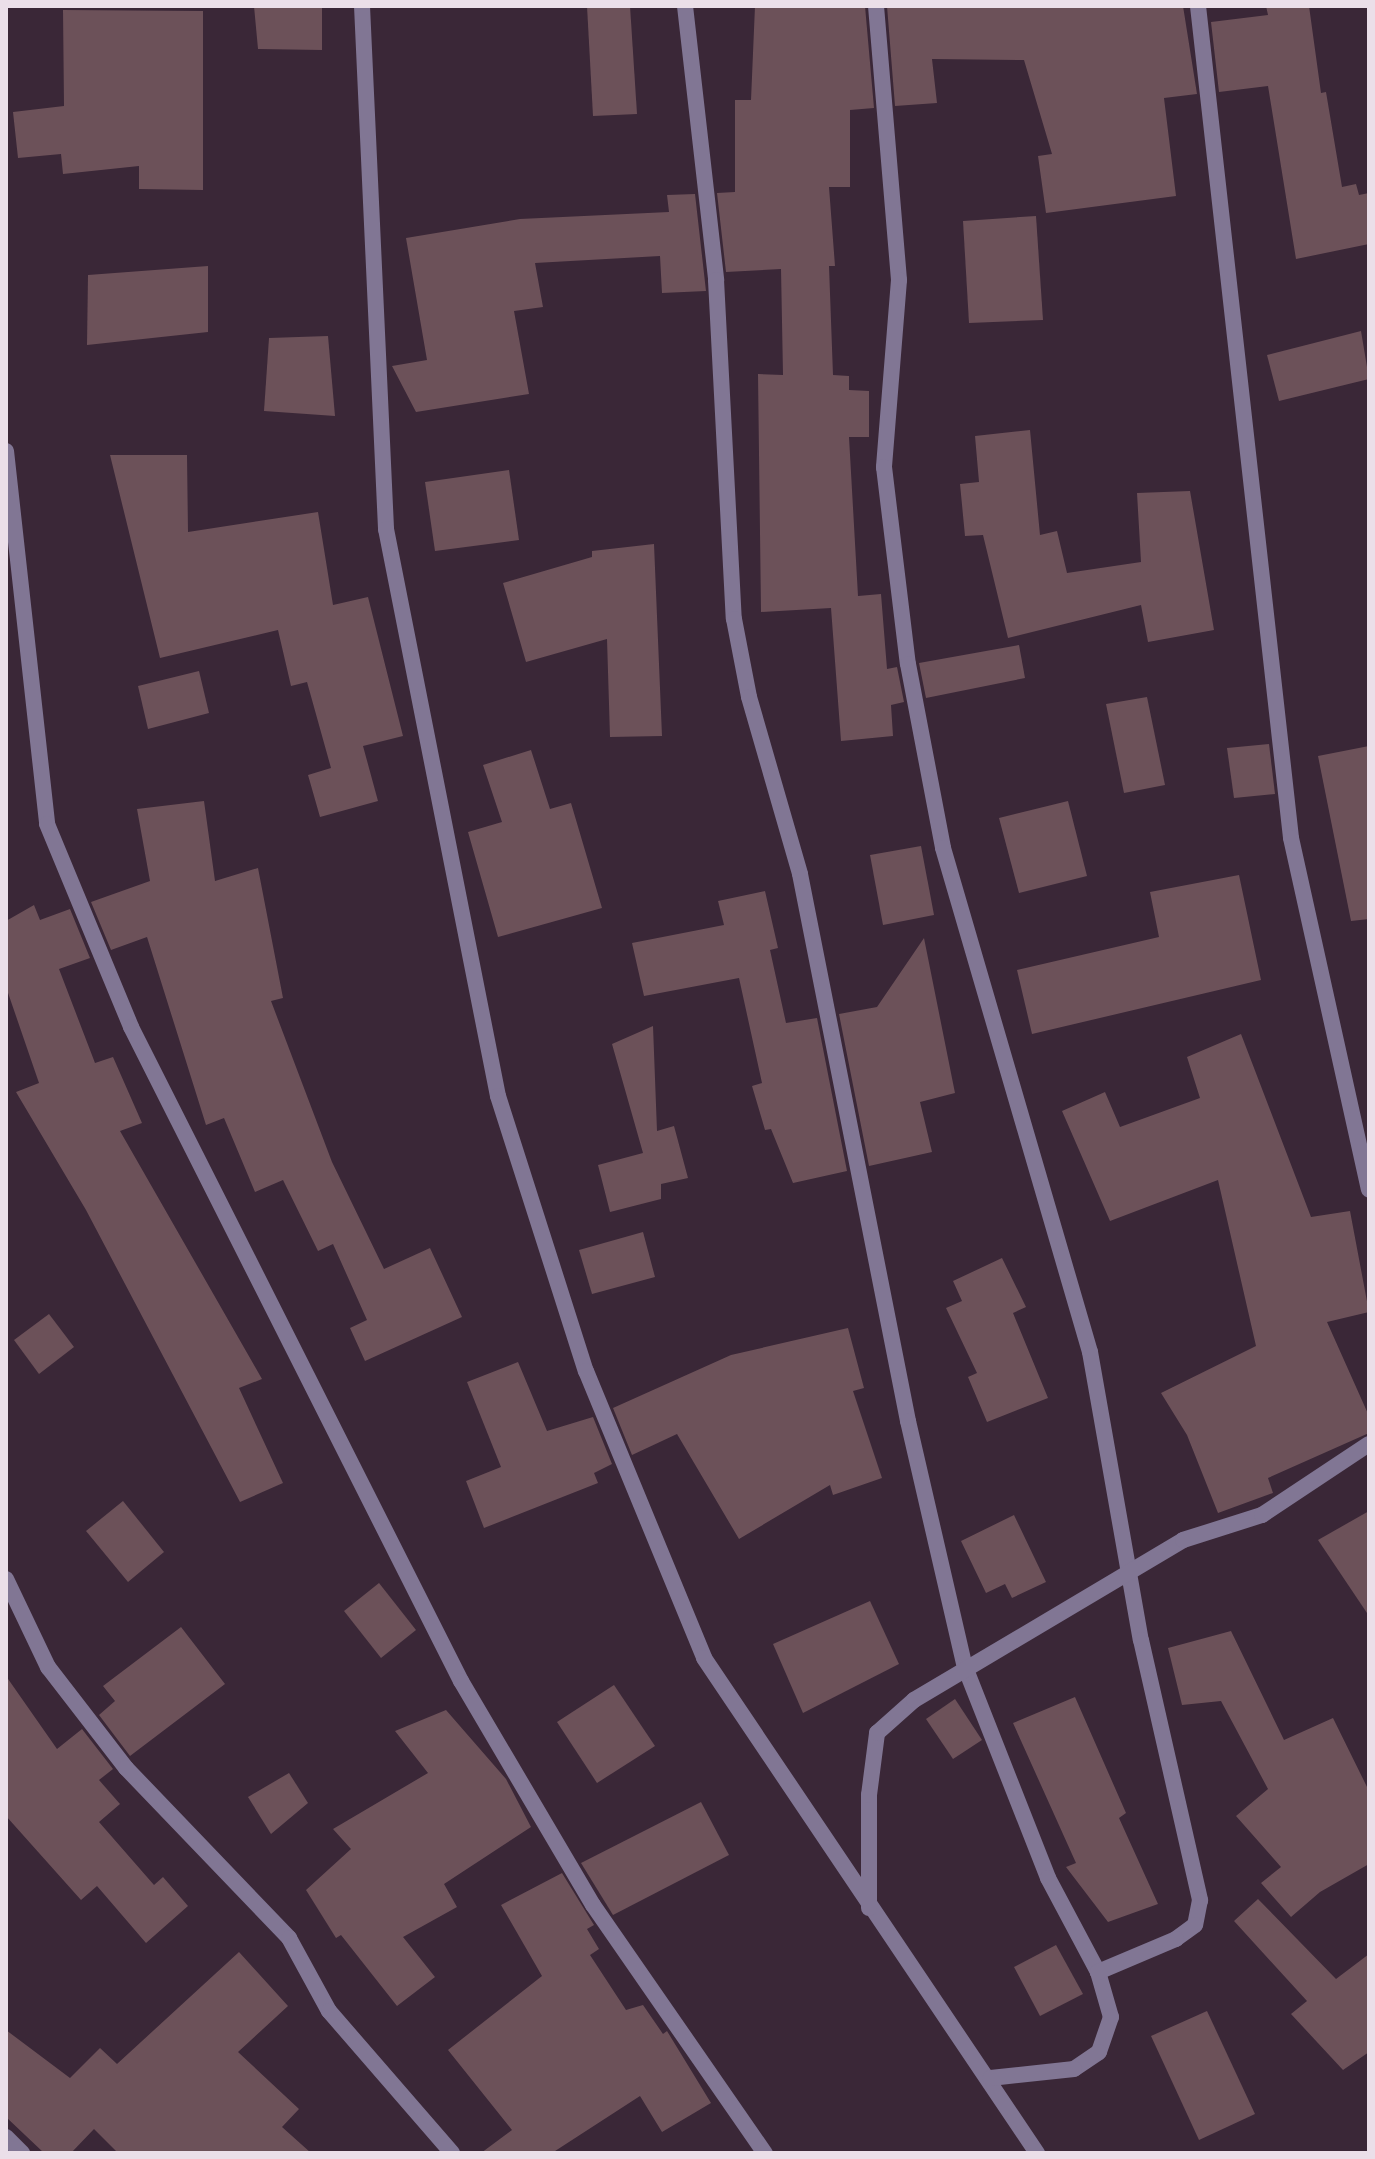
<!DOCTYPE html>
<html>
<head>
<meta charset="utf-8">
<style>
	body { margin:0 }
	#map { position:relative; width:1375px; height:2159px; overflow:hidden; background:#3a2737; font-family:"Space Grotesk",sans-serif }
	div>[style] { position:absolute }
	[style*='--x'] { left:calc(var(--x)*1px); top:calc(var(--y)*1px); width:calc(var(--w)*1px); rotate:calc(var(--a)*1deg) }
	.building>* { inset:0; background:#6c5159 }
	.minor>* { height:16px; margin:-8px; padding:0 8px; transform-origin:8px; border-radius:8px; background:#817694 }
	span { translate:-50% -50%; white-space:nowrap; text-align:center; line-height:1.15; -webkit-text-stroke:6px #3a2737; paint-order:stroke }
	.frame { position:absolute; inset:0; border:8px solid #ebdfe9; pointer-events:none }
</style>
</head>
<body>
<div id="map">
	<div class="building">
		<div style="clip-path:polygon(254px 6px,322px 6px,322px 50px,258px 49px)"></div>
		<div style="clip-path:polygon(587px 6px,630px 6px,637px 114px,593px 116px)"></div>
		<div style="clip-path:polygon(755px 6px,865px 6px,874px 108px,850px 110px,850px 187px,829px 187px,835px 266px,829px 266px,833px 375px,849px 376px,849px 390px,869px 391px,869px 437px,849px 437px,858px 596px,881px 594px,887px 669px,897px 667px,904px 702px,891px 705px,893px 736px,841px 741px,831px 608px,761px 612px,758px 374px,783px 375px,781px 269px,726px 272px,717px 193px,735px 192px,735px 100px,751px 100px)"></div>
		<div style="clip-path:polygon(887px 6px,1183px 6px,1197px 94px,1164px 98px,1176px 196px,1046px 213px,1038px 156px,1052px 154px,1024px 60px,932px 59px,937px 103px,895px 106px)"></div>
		<div style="clip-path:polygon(1266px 6px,1309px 6px,1321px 93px,1326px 92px,1342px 187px,1356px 184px,1359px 195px,1369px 193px,1369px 244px,1296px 259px,1268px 86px,1219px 92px,1211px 22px,1268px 15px)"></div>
		<div style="clip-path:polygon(63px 10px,203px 11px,203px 190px,139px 189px,139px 166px,63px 174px,61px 154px,18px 158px,13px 112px,64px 106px)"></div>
		<div style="clip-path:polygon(695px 194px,706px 291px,662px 293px,660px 256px,535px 263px,543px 307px,514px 311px,529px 394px,416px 412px,392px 366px,427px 360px,406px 238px,520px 219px,669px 212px,667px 195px)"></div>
		<div style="clip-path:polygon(1036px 216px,1043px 320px,969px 323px,963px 221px)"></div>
		<div style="clip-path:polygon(208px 266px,208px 332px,87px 345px,88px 275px)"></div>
		<div style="clip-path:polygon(1361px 331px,1369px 379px,1279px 401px,1267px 355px)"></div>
		<div style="clip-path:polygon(328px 336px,335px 416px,264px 411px,269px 338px)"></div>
		<div style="clip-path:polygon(1030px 430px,1040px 535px,1057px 531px,1067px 573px,1141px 562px,1137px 493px,1190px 491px,1214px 630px,1148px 642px,1141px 605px,1008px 638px,983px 535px,965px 536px,960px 484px,979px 482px,975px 436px)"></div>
		<div style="clip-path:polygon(110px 455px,187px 455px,188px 532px,318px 512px,333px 605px,368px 597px,403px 736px,363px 746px,378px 801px,320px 817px,308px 775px,331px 768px,307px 682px,291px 686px,278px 630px,160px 658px)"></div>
		<div style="clip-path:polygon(509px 470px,519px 540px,435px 551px,425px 482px)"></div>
		<div style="clip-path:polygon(654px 544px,662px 736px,610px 737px,607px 639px,526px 662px,503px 583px,592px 557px,592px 551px)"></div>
		<div style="clip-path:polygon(1019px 645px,1025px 678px,926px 698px,919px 663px)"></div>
		<div style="clip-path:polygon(199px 671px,209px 713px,148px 729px,138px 686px)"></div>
		<div style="clip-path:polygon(1147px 697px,1165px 785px,1124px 793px,1106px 704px)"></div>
		<div style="clip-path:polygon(1269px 744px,1275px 794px,1234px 798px,1227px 748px)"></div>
		<div style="clip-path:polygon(1369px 746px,1369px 919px,1351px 921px,1318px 756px)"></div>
		<div style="clip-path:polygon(531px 750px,550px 809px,571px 803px,602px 908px,498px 937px,468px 832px,502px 822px,483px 765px)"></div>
		<div style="clip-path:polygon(204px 801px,215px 881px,258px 868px,283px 998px,271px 1001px,332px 1162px,384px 1269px,430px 1248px,462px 1317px,365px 1361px,350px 1328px,367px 1320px,333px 1244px,318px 1251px,283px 1180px,255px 1192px,224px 1118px,206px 1125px,147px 937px,111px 950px,91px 902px,150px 881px,137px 809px)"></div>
		<div style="clip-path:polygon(1068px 801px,1087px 876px,1019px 893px,999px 818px)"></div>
		<div style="clip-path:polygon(921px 846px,934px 915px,883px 925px,870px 855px)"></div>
		<div style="clip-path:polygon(1239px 875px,1261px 980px,1032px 1034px,1017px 970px,1159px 937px,1150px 892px)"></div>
		<div style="clip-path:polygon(765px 891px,778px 948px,770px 950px,786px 1023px,817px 1018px,847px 1171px,793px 1183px,771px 1129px,765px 1130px,752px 1086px,762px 1083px,739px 978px,644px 996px,632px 943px,724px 925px,718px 901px)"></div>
		<div style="clip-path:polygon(34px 905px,40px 920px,70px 909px,90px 958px,59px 969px,95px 1063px,113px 1057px,142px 1123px,120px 1131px,262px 1379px,239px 1388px,283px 1483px,240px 1502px,86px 1210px,16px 1092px,39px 1083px,6px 987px,6px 921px)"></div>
		<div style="clip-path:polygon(924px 938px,955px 1093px,920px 1102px,932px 1152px,869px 1166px,839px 1014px,877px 1007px)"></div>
		<div style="clip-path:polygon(653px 1026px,657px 1131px,674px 1126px,688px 1178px,661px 1184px,661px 1199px,610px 1212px,598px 1165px,643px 1153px,612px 1044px)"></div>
		<div style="clip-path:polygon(1241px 1034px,1311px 1217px,1350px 1211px,1369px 1312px,1327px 1322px,1369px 1416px,1369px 1433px,1268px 1478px,1273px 1493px,1218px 1513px,1187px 1435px,1161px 1393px,1256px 1346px,1218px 1180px,1110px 1221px,1062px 1111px,1105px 1092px,1120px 1127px,1200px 1098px,1187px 1057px)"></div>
		<div style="clip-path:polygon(643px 1232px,655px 1277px,592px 1294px,579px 1250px)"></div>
		<div style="clip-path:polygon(1002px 1258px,1026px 1307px,1013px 1313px,1048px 1398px,987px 1422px,968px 1377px,977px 1373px,946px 1308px,962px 1301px,953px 1281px)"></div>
		<div style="clip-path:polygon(49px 1314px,74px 1347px,39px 1374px,14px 1340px)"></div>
		<div style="clip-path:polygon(848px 1328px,864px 1388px,853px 1391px,882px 1478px,833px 1495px,830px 1485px,739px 1539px,677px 1434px,632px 1455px,613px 1408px,731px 1355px)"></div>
		<div style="clip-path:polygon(518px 1362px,547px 1431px,593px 1417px,612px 1464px,594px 1473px,598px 1483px,484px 1528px,466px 1481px,501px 1467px,467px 1382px)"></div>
		<div style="clip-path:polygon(123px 1501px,164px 1552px,128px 1582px,86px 1531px)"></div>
		<div style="clip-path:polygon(1369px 1511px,1369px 1616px,1318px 1540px)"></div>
		<div style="clip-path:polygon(1014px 1515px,1046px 1582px,1012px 1598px,1005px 1584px,986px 1593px,961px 1541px)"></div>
		<div style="clip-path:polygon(379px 1583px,416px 1630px,381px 1658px,344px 1611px)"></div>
		<div style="clip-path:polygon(870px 1601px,899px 1664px,803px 1713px,773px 1644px)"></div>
		<div style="clip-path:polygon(181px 1627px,225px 1684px,130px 1756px,99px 1715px,115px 1701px,103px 1686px)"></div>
		<div style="clip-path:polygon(1231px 1631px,1284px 1740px,1333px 1718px,1369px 1791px,1369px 1864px,1320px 1892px,1291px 1917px,1261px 1883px,1281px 1867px,1236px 1816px,1268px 1789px,1221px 1701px,1182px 1705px,1168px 1648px)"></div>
		<div style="clip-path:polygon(6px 1676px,57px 1749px,82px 1729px,113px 1769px,99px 1780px,120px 1804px,99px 1822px,154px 1885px,163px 1877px,188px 1906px,146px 1943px,97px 1886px,81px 1900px,6px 1816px)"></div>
		<div style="clip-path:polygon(614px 1685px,655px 1746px,597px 1783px,557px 1722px)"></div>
		<div style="clip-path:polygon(1075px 1697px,1126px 1813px,1119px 1818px,1158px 1904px,1108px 1922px,1066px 1867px,1076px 1863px,1013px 1723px)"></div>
		<div style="clip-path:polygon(955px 1699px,982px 1740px,953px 1759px,926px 1719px)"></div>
		<div style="clip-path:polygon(446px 1710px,506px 1779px,531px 1827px,444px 1884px,457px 1907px,403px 1937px,435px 1977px,397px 2006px,341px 1935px,336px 1938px,306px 1890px,351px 1849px,333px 1829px,428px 1773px,395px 1731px)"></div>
		<div style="clip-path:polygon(289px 1773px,308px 1803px,271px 1834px,248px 1797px)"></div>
		<div style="clip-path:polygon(701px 1802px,729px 1855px,613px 1915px,581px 1863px)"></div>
		<div style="clip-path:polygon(562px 1873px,594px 1925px,587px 1929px,599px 1949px,590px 1955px,626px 2010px,643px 2005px,663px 2034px,667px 2031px,711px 2103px,662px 2132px,640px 2096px,552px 2153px,481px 2153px,512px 2130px,448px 2050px,542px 1976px,501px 1905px)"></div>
		<div style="clip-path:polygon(1258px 1899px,1336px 1979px,1369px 1954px,1369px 2052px,1343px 2070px,1291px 2014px,1307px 2001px,1234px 1921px)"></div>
		<div style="clip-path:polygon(1056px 1945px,1083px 1994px,1040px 2016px,1014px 1967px)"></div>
		<div style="clip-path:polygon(239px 1952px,288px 2006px,238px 2052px,299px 2109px,282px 2127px,311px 2153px,118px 2153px,94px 2129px,71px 2153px,44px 2153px,6px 2117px,6px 2030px,70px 2078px,100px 2048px,117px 2064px)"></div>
		<div style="clip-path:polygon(1207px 2011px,1255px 2114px,1199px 2140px,1151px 2036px)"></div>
	</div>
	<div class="minor">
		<div style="--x:362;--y:6;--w:524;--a:87.37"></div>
		<div style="--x:386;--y:529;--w:578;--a:78.83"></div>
		<div style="--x:498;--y:1096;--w:289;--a:72.3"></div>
		<div style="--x:586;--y:1371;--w:310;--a:67.6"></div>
		<div style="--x:704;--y:1658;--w:597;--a:56.07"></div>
		<div style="--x:685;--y:6;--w:276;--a:83.5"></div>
		<div style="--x:716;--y:280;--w:339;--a:87"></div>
		<div style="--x:734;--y:619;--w:79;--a:79.1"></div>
		<div style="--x:749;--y:697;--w:184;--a:73.9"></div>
		<div style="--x:800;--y:874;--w:558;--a:78.83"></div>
		<div style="--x:908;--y:1421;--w:253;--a:77"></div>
		<div style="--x:965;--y:1667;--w:227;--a:68.5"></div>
		<div style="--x:1048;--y:1878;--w:106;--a:62"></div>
		<div style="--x:1098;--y:1972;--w:47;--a:73.9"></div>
		<div style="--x:1111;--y:2017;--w:37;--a:109"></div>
		<div style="--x:1099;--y:2052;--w:30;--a:146"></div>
		<div style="--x:1074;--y:2069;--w:84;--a:173.9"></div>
		<div style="--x:876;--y:6;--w:275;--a:85.2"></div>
		<div style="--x:899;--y:280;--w:188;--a:94.6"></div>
		<div style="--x:884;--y:467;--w:198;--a:83.1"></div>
		<div style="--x:908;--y:664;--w:187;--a:79.2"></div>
		<div style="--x:943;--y:848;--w:525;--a:73.74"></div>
		<div style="--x:1090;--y:1352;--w:292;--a:80"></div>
		<div style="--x:1141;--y:1640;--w:267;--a:77.2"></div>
		<div style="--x:1200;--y:1900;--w:25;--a:101"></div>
		<div style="--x:1195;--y:1925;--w:24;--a:144"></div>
		<div style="--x:1176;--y:1939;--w:85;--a:157.1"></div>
		<div style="--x:1198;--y:6;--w:837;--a:83.62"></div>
		<div style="--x:1291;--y:838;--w:360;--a:77.5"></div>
		<div style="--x:6;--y:451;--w:375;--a:83.7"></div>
		<div style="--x:47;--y:824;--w:220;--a:67.5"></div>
		<div style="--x:131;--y:1027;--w:733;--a:63.23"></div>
		<div style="--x:461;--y:1681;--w:260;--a:59.5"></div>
		<div style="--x:593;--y:1905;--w:302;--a:55.3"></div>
		<div style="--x:6;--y:1579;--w:98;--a:64.5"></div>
		<div style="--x:48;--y:1667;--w:128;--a:52.3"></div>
		<div style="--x:126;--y:1768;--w:236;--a:46.2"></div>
		<div style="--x:289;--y:1938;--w:83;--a:61.3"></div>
		<div style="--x:329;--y:2011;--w:188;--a:49.1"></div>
		<div style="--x:869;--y:1908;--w:113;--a:-90"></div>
		<div style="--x:869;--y:1795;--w:63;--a:-82.6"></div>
		<div style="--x:877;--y:1733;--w:50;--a:-41.7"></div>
		<div style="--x:914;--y:1700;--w:313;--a:-30.7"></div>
		<div style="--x:1183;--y:1540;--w:83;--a:-17.6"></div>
		<div style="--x:1262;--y:1515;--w:128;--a:-33.6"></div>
		<div style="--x:6;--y:2137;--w:23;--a:45"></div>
	</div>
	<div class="frame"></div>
</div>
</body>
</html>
